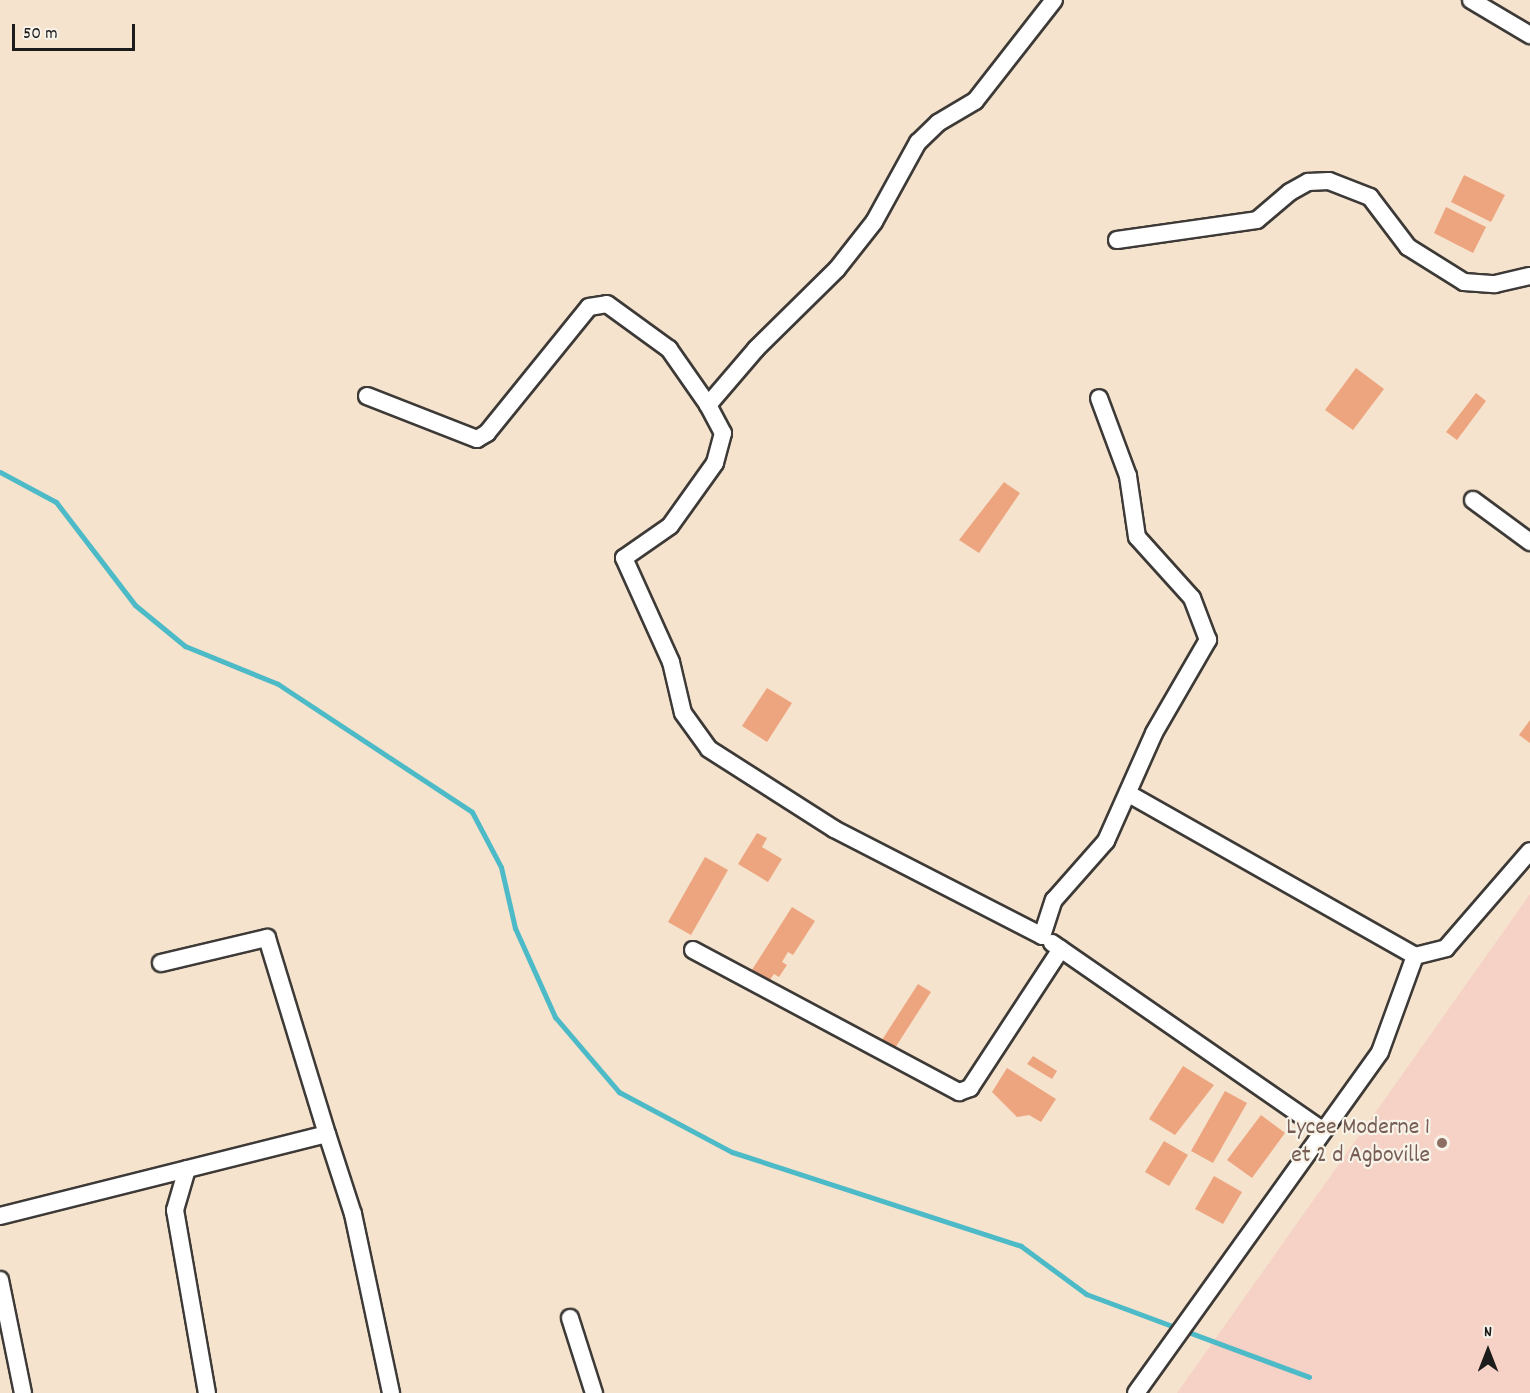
<!DOCTYPE html>
<html>
<head>
<meta charset="utf-8">
<style>
	body { margin:0 }
	#map { position:relative; width:1530px; height:1393px; overflow:hidden; background:#f5e3cd; font-family:Dekko,sans-serif }
	div>[style] { position:absolute }
	[style*='--x'] { left:calc(var(--x)*1px); top:calc(var(--y)*1px); width:calc(var(--w)*1px); rotate:calc(var(--a)*1deg) }
	.built>* { inset:0; background:#f6d1c5 }
	.stream>* { height:5px; margin:-2.5px; padding:0 2.5px; transform-origin:2.5px; border-radius:2.5px; background:#4dbac7 }
	.building>* { inset:0; background:#eda57f }
	.roads { filter:drop-shadow(2px 0 #3d3a37) drop-shadow(-2px 0 #3d3a37) drop-shadow(0 2px #3d3a37) drop-shadow(0 -2px #3d3a37) }
	.street>* { height:16px; margin:-8px; padding:0 8px; transform-origin:8px; border-radius:8px; background:#fff }
	.dots>* { width:16px; height:16px; translate:-50% -50%; box-sizing:border-box; border:3px solid #f7f3e8; border-radius:50% }
	span { translate:-50% -50%; white-space:nowrap; text-align:center; line-height:1.15; -webkit-text-stroke:4.5px #f7f3e8; paint-order:stroke }
	.education-label { font-size:24px; color:#785e54 }
	.right { translate:-100% -50%; text-align:right }
	.north { position:absolute; left:1458px; top:1321px; width:60px; height:60px; -webkit-text-stroke:4px #f7f3e8; paint-order:stroke; rotate:0deg; font-size:16px; font-weight:700; line-height:24px; text-align:center; color:#1c1c1c }
	.north::after { content:''; display:block; margin:auto; width:21px; height:27px; background:#1c1c1c; clip-path:polygon(50% 0,100% 100%,50% 72%,0 100%) }
	.scale { position:absolute; left:12px; top:24px; width:123px; height:27px; box-sizing:border-box; border:3px solid #1c1c1c; border-top:0; padding-left:8px; font-size:18px; line-height:21px; white-space:nowrap; color:#1c1c1c; -webkit-text-stroke:4px #f7f3e8; paint-order:stroke }
</style>
</head>
<body>
<div id="map">
	<div class="built">
		<div style="clip-path:polygon(1530px 894px,1530px 1393px,1177px 1393px)"></div>
	</div>
	<div class="stream">
		<div style="--x:0;--y:472;--w:64;--a:28.2"></div>
		<div style="--x:56;--y:502;--w:130;--a:52.5"></div>
		<div style="--x:135;--y:605;--w:65;--a:39.4"></div>
		<div style="--x:185;--y:646;--w:100;--a:22.2"></div>
		<div style="--x:278;--y:684;--w:232;--a:33.4"></div>
		<div style="--x:472;--y:812;--w:62;--a:62.2"></div>
		<div style="--x:501;--y:867;--w:63;--a:77.1"></div>
		<div style="--x:515;--y:928;--w:98;--a:65.8"></div>
		<div style="--x:555;--y:1017;--w:99;--a:49.5"></div>
		<div style="--x:619;--y:1092;--w:128;--a:28"></div>
		<div style="--x:732;--y:1152;--w:304;--a:18"></div>
		<div style="--x:1021;--y:1246;--w:81;--a:36.4"></div>
		<div style="--x:1086;--y:1294;--w:238;--a:20.4"></div>
	</div>
	<div class="building">
		<div style="clip-path:polygon(1464px 175px,1505px 195px,1491px 222px,1451px 202px)"></div>
		<div style="clip-path:polygon(1446px 207px,1486px 227px,1473px 253px,1434px 233px)"></div>
		<div style="clip-path:polygon(1356px 368px,1384px 389px,1353px 430px,1325px 410px)"></div>
		<div style="clip-path:polygon(1476px 393px,1486px 401px,1457px 440px,1446px 432px)"></div>
		<div style="clip-path:polygon(1004px 482px,1020px 493px,979px 553px,959px 540px)"></div>
		<div style="clip-path:polygon(767px 688px,792px 703px,767px 742px,742px 726px)"></div>
		<div style="clip-path:polygon(1530px 720px,1530px 743px,1519px 735px)"></div>
		<div style="clip-path:polygon(757px 833px,767px 838px,762px 847px,782px 859px,768px 882px,738px 864px)"></div>
		<div style="clip-path:polygon(705px 857px,728px 870px,691px 935px,668px 922px)"></div>
		<div style="clip-path:polygon(792px 907px,815px 921px,793px 955px,788px 952px,782px 962px,787px 965px,779px 977px,774px 974px,767px 984px,750px 973px)"></div>
		<div style="clip-path:polygon(918px 984px,931px 992px,895px 1048px,882px 1040px)"></div>
		<div style="clip-path:polygon(1033px 1056px,1057px 1071px,1052px 1079px,1027px 1064px)"></div>
		<div style="clip-path:polygon(1183px 1066px,1214px 1085px,1175px 1135px,1149px 1119px)"></div>
		<div style="clip-path:polygon(1007px 1068px,1056px 1099px,1041px 1122px,1029px 1115px,1017px 1117px,992px 1092px)"></div>
		<div style="clip-path:polygon(1225px 1091px,1247px 1103px,1213px 1163px,1191px 1151px)"></div>
		<div style="clip-path:polygon(1261px 1115px,1285px 1133px,1252px 1178px,1227px 1160px)"></div>
		<div style="clip-path:polygon(1164px 1141px,1188px 1155px,1169px 1186px,1145px 1172px)"></div>
		<div style="clip-path:polygon(1214px 1176px,1242px 1192px,1223px 1224px,1195px 1209px)"></div>
	</div>
	<div class="roads">
		<div class="street">
			<div style="--x:1054;--y:0;--w:128;--a:128"></div>
			<div style="--x:975;--y:101;--w:43;--a:149.3"></div>
			<div style="--x:938;--y:123;--w:28;--a:136"></div>
			<div style="--x:918;--y:142;--w:91;--a:118.8"></div>
			<div style="--x:874;--y:222;--w:60;--a:128.2"></div>
			<div style="--x:837;--y:269;--w:114;--a:135.4"></div>
			<div style="--x:756;--y:349;--w:74;--a:130.6"></div>
			<div style="--x:708;--y:405;--w:32;--a:62"></div>
			<div style="--x:723;--y:433;--w:31;--a:105"></div>
			<div style="--x:715;--y:463;--w:77;--a:125.5"></div>
			<div style="--x:670;--y:526;--w:56;--a:145.2"></div>
			<div style="--x:624;--y:558;--w:114;--a:65.7"></div>
			<div style="--x:671;--y:662;--w:52;--a:76.8"></div>
			<div style="--x:683;--y:713;--w:44;--a:54.2"></div>
			<div style="--x:709;--y:749;--w:148;--a:32.6"></div>
			<div style="--x:834;--y:829;--w:234;--a:27.2"></div>
			<div style="--x:1042;--y:936;--w:38;--a:-72"></div>
			<div style="--x:1054;--y:900;--w:79;--a:-48.6"></div>
			<div style="--x:1106;--y:841;--w:118;--a:-66"></div>
			<div style="--x:1154;--y:733;--w:108;--a:-59.9"></div>
			<div style="--x:1208;--y:640;--w:45;--a:-110.9"></div>
			<div style="--x:1192;--y:598;--w:82;--a:-132"></div>
			<div style="--x:1137;--y:537;--w:62;--a:-98.4"></div>
			<div style="--x:1128;--y:476;--w:83;--a:-110.4"></div>
			<div style="--x:1471;--y:0;--w:69;--a:30.7"></div>
			<div style="--x:1117;--y:240;--w:141;--a:-8.1"></div>
			<div style="--x:1257;--y:220;--w:43;--a:-40.3"></div>
			<div style="--x:1290;--y:192;--w:21;--a:-29"></div>
			<div style="--x:1308;--y:182;--w:21;--a:-3"></div>
			<div style="--x:1329;--y:181;--w:44;--a:21.3"></div>
			<div style="--x:1370;--y:197;--w:63;--a:52.8"></div>
			<div style="--x:1408;--y:247;--w:66;--a:32"></div>
			<div style="--x:1464;--y:282;--w:31;--a:4"></div>
			<div style="--x:1495;--y:284;--w:36;--a:-13"></div>
			<div style="--x:367;--y:396;--w:118;--a:21.4"></div>
			<div style="--x:477;--y:439;--w:12;--a:-31"></div>
			<div style="--x:487;--y:433;--w:162;--a:-51"></div>
			<div style="--x:589;--y:307;--w:18;--a:-9"></div>
			<div style="--x:607;--y:304;--w:77;--a:36"></div>
			<div style="--x:669;--y:349;--w:68;--a:55.1"></div>
			<div style="--x:1473;--y:500;--w:71;--a:36.4"></div>
			<div style="--x:1129;--y:794;--w:329;--a:29.5"></div>
			<div style="--x:1415;--y:956;--w:32;--a:-14"></div>
			<div style="--x:1446;--y:948;--w:128;--a:-49.1"></div>
			<div style="--x:1052;--y:943;--w:327;--a:34.7"></div>
			<div style="--x:693;--y:950;--w:302;--a:28.1"></div>
			<div style="--x:959;--y:1092;--w:12;--a:-20"></div>
			<div style="--x:970;--y:1088;--w:166;--a:-56.8"></div>
			<div style="--x:161;--y:963;--w:109;--a:-13.3"></div>
			<div style="--x:267;--y:938;--w:205;--a:73"></div>
			<div style="--x:187;--y:1169;--w:43;--a:106.3"></div>
			<div style="--x:175;--y:1210;--w:186;--a:80.1"></div>
			<div style="--x:0;--y:1216;--w:337;--a:-14.1"></div>
			<div style="--x:327;--y:1134;--w:84;--a:72"></div>
			<div style="--x:353;--y:1214;--w:183;--a:78"></div>
			<div style="--x:0;--y:1280;--w:115;--a:78.5"></div>
			<div style="--x:570;--y:1318;--w:79;--a:72.3"></div>
			<div style="--x:1136;--y:1393;--w:419;--a:-54.4"></div>
			<div style="--x:1380;--y:1052;--w:102;--a:-70"></div>
		</div>
	</div>
	<div class="dots">
		<div style="left:1442px;top:1143px;background:#8d6e63"></div>
	</div>
	<div class="education-label">
		<span class="right" style="left:1430px;top:1143px">Lycee Moderne 1<br>et 2 d Agboville</span>
	</div>
	<div class="north">N</div>
	<div class="scale">50 m</div>
</div>
</body>
</html>
